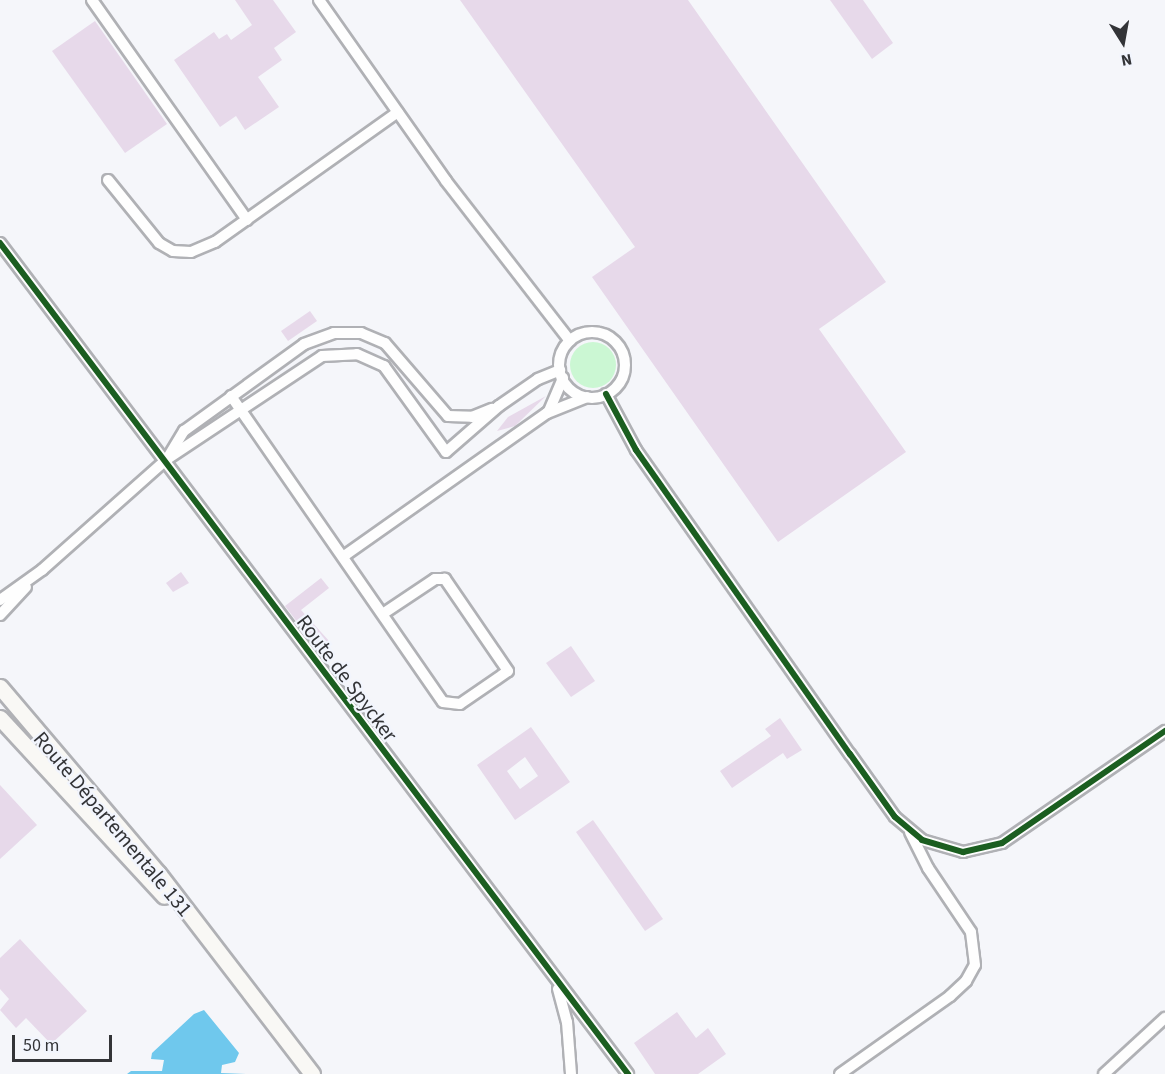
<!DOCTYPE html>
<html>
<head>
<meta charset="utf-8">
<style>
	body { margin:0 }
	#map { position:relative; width:1165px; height:1074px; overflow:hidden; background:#f5f6fa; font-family:"Source Sans 3",sans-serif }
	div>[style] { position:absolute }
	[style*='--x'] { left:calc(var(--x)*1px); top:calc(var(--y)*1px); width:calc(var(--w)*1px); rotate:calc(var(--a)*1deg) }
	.green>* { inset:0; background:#cbf7d3 }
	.round { border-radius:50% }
	.water>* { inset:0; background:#6fc8ed }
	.building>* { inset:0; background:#e7d9ea }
	.roads { filter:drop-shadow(2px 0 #b0b1b5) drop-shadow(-2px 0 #b0b1b5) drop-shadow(0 2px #b0b1b5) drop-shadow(0 -2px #b0b1b5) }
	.minor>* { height:10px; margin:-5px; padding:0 5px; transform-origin:5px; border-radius:5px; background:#fefefe }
	.minor>.ring { margin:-5px; padding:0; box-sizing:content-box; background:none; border:10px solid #fefefe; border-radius:50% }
	.secondary>* { height:15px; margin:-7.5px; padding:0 7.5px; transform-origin:7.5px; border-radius:7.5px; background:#f9f8f5 }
	.cycleway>* { height:6px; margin:-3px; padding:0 3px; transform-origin:3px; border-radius:3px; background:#1b5e20 }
	span { translate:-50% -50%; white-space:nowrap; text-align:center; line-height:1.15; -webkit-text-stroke:4.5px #f2f5fd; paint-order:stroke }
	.street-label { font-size:21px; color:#333437 }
	.north { position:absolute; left:1093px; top:12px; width:60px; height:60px; -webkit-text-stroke:4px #f2f5fd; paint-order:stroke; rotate:169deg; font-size:16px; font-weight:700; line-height:24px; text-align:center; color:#333437 }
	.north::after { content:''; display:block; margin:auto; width:21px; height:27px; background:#333437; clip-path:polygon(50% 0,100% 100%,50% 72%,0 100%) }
	.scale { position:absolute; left:12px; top:1035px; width:100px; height:27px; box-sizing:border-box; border:3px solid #333437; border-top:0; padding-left:8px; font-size:18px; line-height:21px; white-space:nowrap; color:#333437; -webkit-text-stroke:4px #f2f5fd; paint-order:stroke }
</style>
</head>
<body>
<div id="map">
	<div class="green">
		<div class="round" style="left:570px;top:342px;width:46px;height:46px"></div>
	</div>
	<div class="water">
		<div style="clip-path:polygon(204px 1010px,239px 1053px,235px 1062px,222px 1065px,221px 1073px,246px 1074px,127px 1074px,131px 1071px,162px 1071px,164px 1060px,151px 1059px,152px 1053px,194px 1014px)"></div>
	</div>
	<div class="building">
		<div style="clip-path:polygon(235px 0,273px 0,296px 32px,274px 48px,282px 60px,258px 77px,279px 107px,245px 130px,236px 116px,220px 127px,174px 60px,214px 32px,219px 39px,227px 34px,231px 40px,252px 25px)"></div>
		<div style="clip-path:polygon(460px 0,688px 0,886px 282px,819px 329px,906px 452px,778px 542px,592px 277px,635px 247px)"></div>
		<div style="clip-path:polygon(830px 0,863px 0,893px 43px,872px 59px)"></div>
		<div style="clip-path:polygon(95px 21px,167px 124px,125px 153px,52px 51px)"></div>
		<div style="clip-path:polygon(310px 311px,317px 321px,288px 341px,281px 331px)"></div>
		<div style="clip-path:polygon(546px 396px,515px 426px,497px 431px,508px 417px)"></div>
		<div style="clip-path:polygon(181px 572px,189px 583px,173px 592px,166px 583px)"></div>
		<div style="clip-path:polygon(321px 578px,329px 588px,301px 610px,330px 642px,319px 651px,285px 606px)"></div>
		<div style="clip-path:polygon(571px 646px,595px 681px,571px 697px,546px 663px)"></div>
		<div style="clip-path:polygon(780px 718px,802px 750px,787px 759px,783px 753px,732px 788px,720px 771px,771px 736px,765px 729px)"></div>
		<div style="clip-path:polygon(evenodd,531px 727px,570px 782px,515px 820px,477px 765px,531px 727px,525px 757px,538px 776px,520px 789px,507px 771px,525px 757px)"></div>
		<div style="clip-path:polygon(0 785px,37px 825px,0 859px)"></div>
		<div style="clip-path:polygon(593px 820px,663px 919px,645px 931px,576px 832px)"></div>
		<div style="clip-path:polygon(20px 939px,87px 1011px,51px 1044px,26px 1018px,16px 1028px,0 1010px,9px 999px,0 989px,0 958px)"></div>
		<div style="clip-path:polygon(677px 1012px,696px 1038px,708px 1028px,726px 1054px,698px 1074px,655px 1074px,634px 1043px)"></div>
	</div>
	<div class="roads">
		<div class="minor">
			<div style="--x:92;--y:0;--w:269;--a:54.8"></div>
			<div style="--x:319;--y:0;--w:221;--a:54.9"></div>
			<div style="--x:446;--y:181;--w:202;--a:52.2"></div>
			<div style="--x:108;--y:180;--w:81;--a:51"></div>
			<div style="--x:159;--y:243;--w:16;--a:30"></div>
			<div style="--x:173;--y:251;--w:18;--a:3"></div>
			<div style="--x:191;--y:252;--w:26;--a:-23"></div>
			<div style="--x:215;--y:242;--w:224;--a:-35.4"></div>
			<div style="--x:0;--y:243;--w:1042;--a:52.92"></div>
			<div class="ring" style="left:559px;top:332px;width:56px;height:56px"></div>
			<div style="--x:606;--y:394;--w:64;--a:61.8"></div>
			<div style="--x:636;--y:450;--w:372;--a:54.9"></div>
			<div style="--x:850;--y:754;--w:77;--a:54.5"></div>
			<div style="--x:895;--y:817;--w:35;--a:40"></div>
			<div style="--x:922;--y:840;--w:43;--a:16.3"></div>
			<div style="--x:963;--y:852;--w:40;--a:-13"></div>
			<div style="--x:1002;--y:843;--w:198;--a:-34.5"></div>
			<div style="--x:231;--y:396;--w:372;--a:55.3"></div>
			<div style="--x:443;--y:702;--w:17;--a:7"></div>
			<div style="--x:460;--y:704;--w:58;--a:-34.5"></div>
			<div style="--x:508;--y:671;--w:112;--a:-124.4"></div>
			<div style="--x:445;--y:579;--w:10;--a:180"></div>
			<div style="--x:435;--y:579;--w:61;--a:146.3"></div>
			<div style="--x:549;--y:411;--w:36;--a:-67"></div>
			<div style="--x:167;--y:459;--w:33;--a:-59"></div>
			<div style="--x:184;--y:431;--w:148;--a:-35.9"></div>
			<div style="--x:304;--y:344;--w:32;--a:-20"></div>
			<div style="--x:334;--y:333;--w:27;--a:0"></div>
			<div style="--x:361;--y:333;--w:26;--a:23"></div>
			<div style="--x:385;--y:343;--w:96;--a:49.2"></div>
			<div style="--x:448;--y:416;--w:24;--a:2"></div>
			<div style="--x:472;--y:417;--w:22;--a:-22"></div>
			<div style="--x:344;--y:556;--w:248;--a:-35.2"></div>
			<div style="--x:547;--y:413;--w:43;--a:-21.8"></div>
			<div style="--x:0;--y:600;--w:52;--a:-35.5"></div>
			<div style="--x:42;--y:570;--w:167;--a:-41.6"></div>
			<div style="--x:167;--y:459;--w:186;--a:-33.6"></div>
			<div style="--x:322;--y:356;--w:35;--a:-3"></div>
			<div style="--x:357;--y:354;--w:30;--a:24"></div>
			<div style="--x:384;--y:366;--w:106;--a:54.2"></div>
			<div style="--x:446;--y:452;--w:70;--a:-41"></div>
			<div style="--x:499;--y:406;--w:47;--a:-34.7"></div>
			<div style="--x:538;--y:379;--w:24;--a:-22"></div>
			<div style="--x:0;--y:615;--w:38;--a:-47"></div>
			<div style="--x:558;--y:989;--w:34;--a:75"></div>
			<div style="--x:567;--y:1022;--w:52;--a:85.6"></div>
			<div style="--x:840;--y:1074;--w:135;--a:-35.3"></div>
			<div style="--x:950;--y:996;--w:22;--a:-43"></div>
			<div style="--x:966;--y:981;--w:18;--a:-61"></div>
			<div style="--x:975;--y:965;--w:33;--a:-97"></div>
			<div style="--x:971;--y:932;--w:77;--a:-123.9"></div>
			<div style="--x:928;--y:868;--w:40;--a:-116.6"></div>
			<div style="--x:1104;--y:1074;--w:83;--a:-42.6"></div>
		</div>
		<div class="secondary">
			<div style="--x:0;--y:687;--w:244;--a:49.7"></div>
			<div style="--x:158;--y:873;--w:253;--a:52.5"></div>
			<div style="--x:0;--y:718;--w:242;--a:47.3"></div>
		</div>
	</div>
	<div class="cycleway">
		<div style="--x:0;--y:243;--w:1042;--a:52.92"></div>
		<div style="--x:606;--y:394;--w:64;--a:61.8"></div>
		<div style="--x:636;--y:450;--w:372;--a:54.9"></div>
		<div style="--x:850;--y:754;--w:77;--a:54.5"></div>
		<div style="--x:895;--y:817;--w:35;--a:40"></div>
		<div style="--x:922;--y:840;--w:43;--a:16.3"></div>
		<div style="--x:963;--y:852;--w:40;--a:-13"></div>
		<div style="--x:1002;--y:843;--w:198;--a:-34.5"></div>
	</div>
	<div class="street-label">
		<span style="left:347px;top:678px;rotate:53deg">Route de Spycker</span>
		<span style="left:113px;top:824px;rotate:50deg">Route Départementale 131</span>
	</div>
	<div class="north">N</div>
	<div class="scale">50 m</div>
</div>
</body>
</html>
